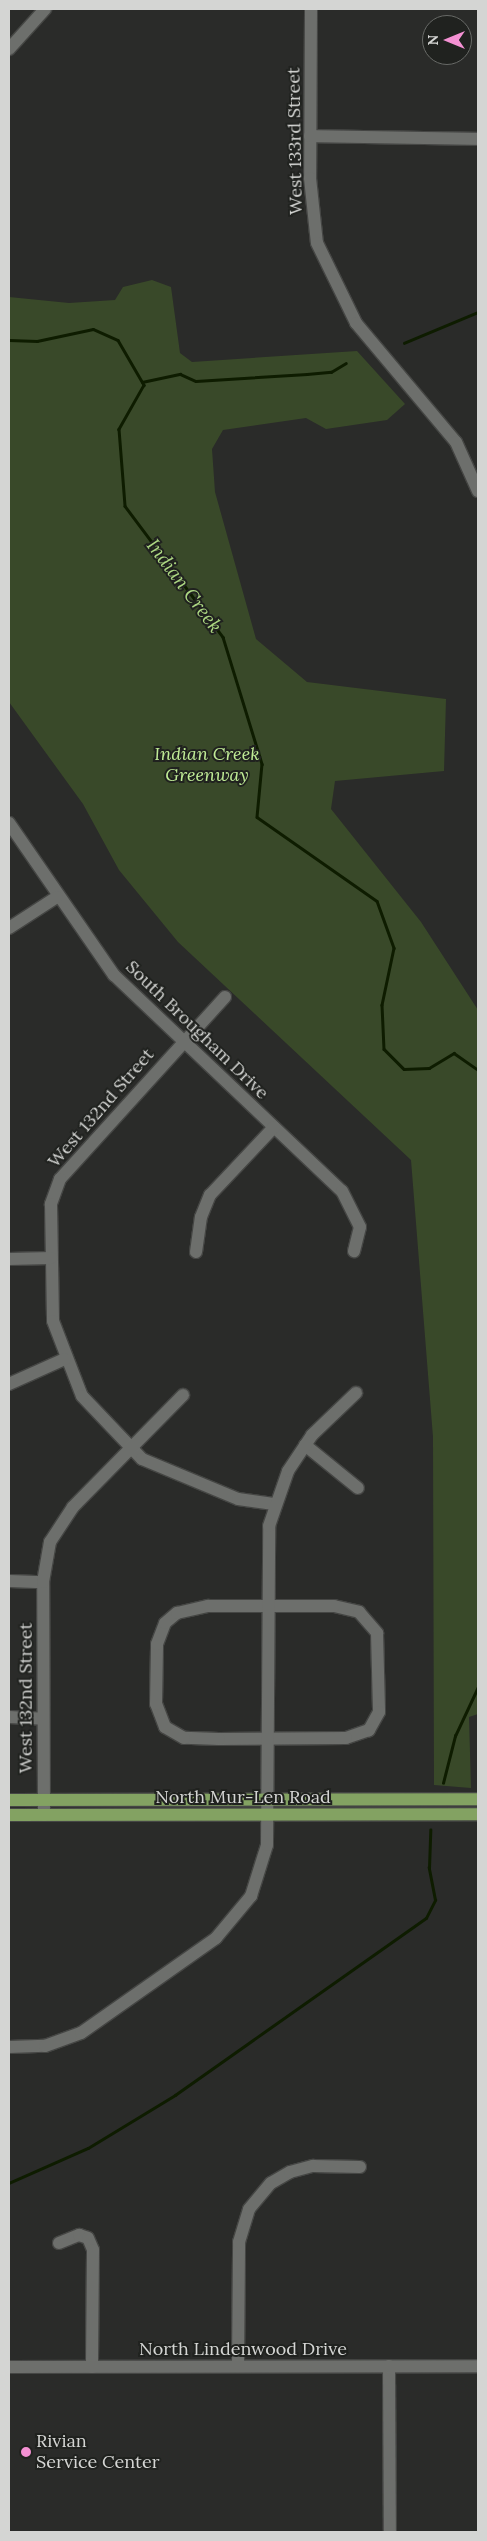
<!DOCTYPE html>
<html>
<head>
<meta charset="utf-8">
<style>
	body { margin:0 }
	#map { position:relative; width:487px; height:2541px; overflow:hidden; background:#2a2b29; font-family:Lora,serif }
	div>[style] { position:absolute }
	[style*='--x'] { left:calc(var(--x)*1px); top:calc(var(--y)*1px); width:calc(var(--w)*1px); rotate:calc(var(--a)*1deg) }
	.green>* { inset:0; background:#394929 }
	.stream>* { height:2.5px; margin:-1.25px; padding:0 1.25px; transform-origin:1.25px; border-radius:1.25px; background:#0e1c00 }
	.roads { filter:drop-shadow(1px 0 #454644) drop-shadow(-1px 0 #454644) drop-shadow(0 1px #454644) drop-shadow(0 -1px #454644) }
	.minor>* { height:12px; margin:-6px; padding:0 6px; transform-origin:6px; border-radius:6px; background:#6d6f6c }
	.major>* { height:12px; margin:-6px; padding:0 6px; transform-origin:6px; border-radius:6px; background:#83a262 }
	.dots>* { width:14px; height:14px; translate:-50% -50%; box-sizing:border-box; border:2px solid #20221f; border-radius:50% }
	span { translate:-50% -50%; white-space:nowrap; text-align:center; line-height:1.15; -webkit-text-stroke:4px #20221f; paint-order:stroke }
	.street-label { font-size:18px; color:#d4d5d3 }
	.park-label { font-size:18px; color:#c0ec96; font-style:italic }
	.poi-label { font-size:18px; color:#d4d5d3 }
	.left { translate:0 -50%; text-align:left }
	.water-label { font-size:19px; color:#add883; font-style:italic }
	.frame { position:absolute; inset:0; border:10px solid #d4d5d3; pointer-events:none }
	.north { position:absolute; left:422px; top:15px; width:50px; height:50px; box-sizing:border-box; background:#20221f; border:1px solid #686a67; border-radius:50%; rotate:270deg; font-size:14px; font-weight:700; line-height:20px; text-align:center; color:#d4d5d3 }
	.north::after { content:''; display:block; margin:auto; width:18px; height:22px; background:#f491d3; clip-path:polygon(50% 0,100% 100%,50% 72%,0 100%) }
</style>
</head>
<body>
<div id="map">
	<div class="green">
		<div style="clip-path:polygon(152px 280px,171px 287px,180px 353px,192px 362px,357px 351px,405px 404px,387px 420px,326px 429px,306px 418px,223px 430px,212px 449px,215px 492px,256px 639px,307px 682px,446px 699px,444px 771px,335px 781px,331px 809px,421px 922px,478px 1010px,478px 1714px,469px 1717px,471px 1788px,434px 1785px,433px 1437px,411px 1160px,178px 942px,119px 870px,83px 804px,9px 702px,9px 297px,69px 303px,115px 300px,123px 287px)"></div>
	</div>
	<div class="stream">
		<div style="--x:9;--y:340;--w:28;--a:2"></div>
		<div style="--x:37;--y:341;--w:57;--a:-12.1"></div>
		<div style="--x:93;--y:329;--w:27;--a:24"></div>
		<div style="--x:118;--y:340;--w:52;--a:60"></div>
		<div style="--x:144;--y:385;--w:51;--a:119.6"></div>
		<div style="--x:119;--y:429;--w:77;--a:85.5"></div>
		<div style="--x:125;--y:506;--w:164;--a:53.2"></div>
		<div style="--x:223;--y:637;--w:133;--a:72.9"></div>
		<div style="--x:262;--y:764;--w:53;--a:95.4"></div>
		<div style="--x:257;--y:817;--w:146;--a:35"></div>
		<div style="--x:377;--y:901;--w:50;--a:70.1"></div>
		<div style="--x:394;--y:948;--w:58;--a:101.9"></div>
		<div style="--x:382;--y:1005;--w:44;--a:87.4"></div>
		<div style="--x:384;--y:1049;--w:28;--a:45"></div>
		<div style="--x:404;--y:1069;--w:25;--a:-2"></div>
		<div style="--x:429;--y:1068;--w:29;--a:-31"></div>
		<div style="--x:454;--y:1053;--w:29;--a:35"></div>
		<div style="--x:404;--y:343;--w:80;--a:-22.7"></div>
		<div style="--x:142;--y:382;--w:39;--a:-12"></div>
		<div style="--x:180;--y:374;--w:17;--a:24"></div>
		<div style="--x:196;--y:381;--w:111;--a:-3.6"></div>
		<div style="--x:307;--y:374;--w:24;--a:-5"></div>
		<div style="--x:331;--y:372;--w:17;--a:-31"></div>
		<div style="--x:443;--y:1783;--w:49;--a:-75.7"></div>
		<div style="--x:455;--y:1736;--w:54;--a:-64.9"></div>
		<div style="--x:9;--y:2183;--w:86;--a:-23.9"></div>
		<div style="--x:88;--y:2148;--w:102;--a:-31.3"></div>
		<div style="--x:175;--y:2095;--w:307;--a:-35.2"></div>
		<div style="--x:426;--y:1918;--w:20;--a:-63"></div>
		<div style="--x:435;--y:1900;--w:33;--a:-101"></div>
		<div style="--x:429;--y:1868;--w:38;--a:-88"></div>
	</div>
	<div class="roads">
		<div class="minor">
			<div style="--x:311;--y:9;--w:169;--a:90.3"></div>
			<div style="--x:310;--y:178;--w:65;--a:83.9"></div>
			<div style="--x:317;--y:243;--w:89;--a:64"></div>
			<div style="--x:356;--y:323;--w:155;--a:50"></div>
			<div style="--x:456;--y:442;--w:54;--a:65.8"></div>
			<div style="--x:9;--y:49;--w:54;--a:-48"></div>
			<div style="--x:310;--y:136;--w:168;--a:1"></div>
			<div style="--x:9;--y:823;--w:185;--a:55.4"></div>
			<div style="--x:114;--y:975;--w:314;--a:43.5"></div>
			<div style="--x:342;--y:1191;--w:40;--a:63.4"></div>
			<div style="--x:360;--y:1227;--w:25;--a:104"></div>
			<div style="--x:9;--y:928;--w:57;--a:-32.9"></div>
			<div style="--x:225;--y:997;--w:246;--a:132.2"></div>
			<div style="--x:60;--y:1179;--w:27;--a:110"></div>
			<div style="--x:51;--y:1204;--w:117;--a:89"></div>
			<div style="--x:53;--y:1321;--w:80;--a:68.9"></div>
			<div style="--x:82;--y:1396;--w:87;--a:46.4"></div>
			<div style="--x:142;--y:1459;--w:104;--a:22.6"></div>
			<div style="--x:238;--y:1499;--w:36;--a:8"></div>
			<div style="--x:196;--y:1252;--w:35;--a:-82"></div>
			<div style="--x:201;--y:1217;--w:24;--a:-68"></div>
			<div style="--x:210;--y:1195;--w:93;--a:-46.7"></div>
			<div style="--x:9;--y:1259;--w:42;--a:-1.4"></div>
			<div style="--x:9;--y:1384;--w:61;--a:-24.1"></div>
			<div style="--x:305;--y:1445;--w:68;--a:39.1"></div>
			<div style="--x:9;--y:1581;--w:34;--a:2"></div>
			<div style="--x:334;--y:1606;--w:26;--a:13"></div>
			<div style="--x:359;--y:1612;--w:28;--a:49"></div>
			<div style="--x:377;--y:1633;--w:79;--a:88.5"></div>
			<div style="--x:379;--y:1712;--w:21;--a:119"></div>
			<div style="--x:369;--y:1730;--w:24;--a:161"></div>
			<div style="--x:346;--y:1738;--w:127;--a:179.5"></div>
			<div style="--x:219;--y:1739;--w:35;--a:-178"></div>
			<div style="--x:184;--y:1738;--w:22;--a:-150"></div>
			<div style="--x:165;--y:1727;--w:25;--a:-111"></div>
			<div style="--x:156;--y:1704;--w:60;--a:-89"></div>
			<div style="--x:157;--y:1644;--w:22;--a:-69"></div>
			<div style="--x:165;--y:1623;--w:16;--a:-40"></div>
			<div style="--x:177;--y:1613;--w:32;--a:-13"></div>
			<div style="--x:208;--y:1606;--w:126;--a:0"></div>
			<div style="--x:9;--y:1717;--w:34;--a:3"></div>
			<div style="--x:44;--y:1815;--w:233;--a:-90.2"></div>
			<div style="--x:43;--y:1582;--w:41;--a:-80.1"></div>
			<div style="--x:50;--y:1542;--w:42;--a:-56.7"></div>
			<div style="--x:73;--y:1507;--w:157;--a:-45.5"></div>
			<div style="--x:9;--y:2047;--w:36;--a:-2"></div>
			<div style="--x:45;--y:2046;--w:38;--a:-20"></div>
			<div style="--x:81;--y:2033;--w:165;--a:-35.1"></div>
			<div style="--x:216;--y:1938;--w:55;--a:-50.2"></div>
			<div style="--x:251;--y:1896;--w:53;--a:-72.6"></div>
			<div style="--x:267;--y:1845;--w:319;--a:-89.6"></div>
			<div style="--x:269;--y:1526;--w:58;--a:-70.9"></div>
			<div style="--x:288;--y:1471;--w:43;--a:-56.3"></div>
			<div style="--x:312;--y:1435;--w:61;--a:-43.7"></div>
			<div style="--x:59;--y:2243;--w:22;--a:-22"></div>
			<div style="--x:79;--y:2235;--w:9;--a:18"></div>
			<div style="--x:88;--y:2238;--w:13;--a:67"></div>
			<div style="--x:93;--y:2250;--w:117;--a:90.5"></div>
			<div style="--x:238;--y:2366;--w:124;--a:-89.5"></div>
			<div style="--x:239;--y:2242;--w:34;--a:-73"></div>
			<div style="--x:249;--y:2209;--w:34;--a:-50"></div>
			<div style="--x:271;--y:2183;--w:22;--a:-30"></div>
			<div style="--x:290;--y:2172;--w:24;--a:-15"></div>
			<div style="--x:313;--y:2166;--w:47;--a:1.2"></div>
			<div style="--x:389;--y:2366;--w:166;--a:89.7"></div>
			<div style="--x:9;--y:2367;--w:469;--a:-0.1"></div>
		</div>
		<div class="major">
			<div style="--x:9;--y:1800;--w:469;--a:-0.1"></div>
			<div style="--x:9;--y:1815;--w:469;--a:-0.1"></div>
		</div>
	</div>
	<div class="dots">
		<div style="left:26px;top:2452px;background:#f491d3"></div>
	</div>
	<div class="street-label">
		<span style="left:295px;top:141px;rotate:-91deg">West 133rd Street</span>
		<span style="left:197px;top:1030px;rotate:44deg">South Brougham Drive</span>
		<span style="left:101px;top:1108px;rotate:-49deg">West 132nd Street</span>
		<span style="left:26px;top:1698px;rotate:-90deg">West 132nd Street</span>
		<span style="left:243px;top:1797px">North Mur-Len Road</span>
		<span style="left:243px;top:2349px">North Lindenwood Drive</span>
	</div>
	<div class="park-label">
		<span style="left:207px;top:765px">Indian Creek<br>Greenway</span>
	</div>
	<div class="poi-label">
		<span class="left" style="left:36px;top:2452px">Rivian<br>Service Center</span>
	</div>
	<div class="water-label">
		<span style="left:184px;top:586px;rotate:53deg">Indian Creek</span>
	</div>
	<div class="frame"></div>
	<div class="north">N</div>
</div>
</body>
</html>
